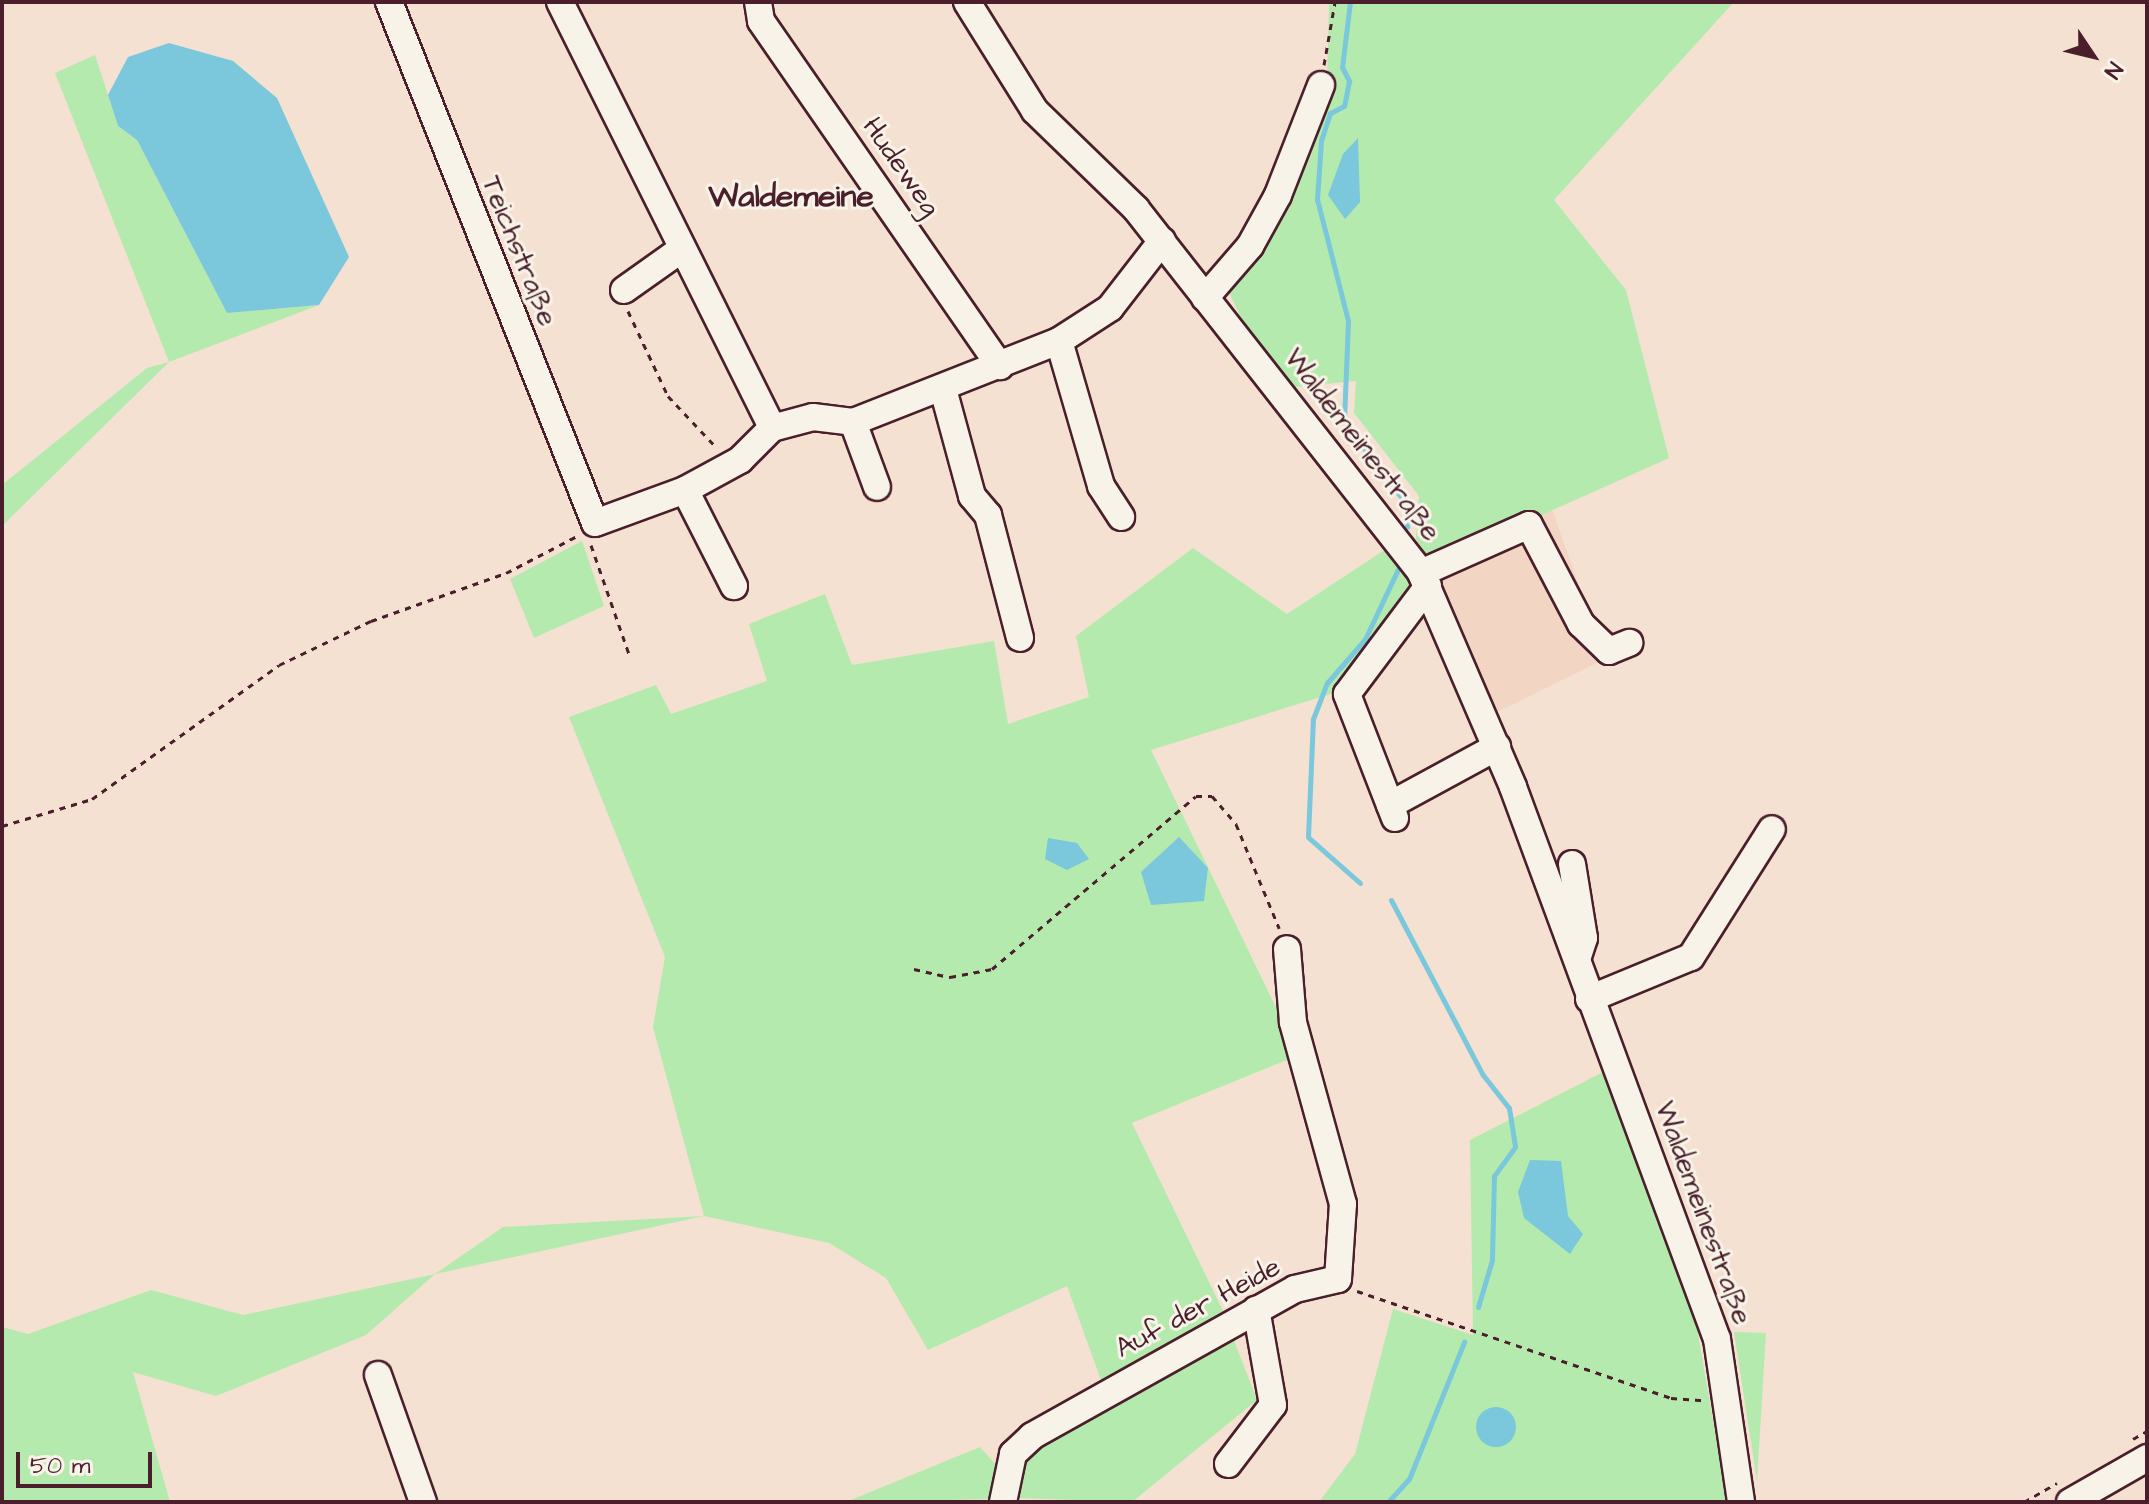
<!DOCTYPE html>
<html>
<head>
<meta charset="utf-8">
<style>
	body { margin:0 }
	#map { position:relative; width:2149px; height:1504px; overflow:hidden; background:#f4e1d2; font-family:"Architects Daughter",sans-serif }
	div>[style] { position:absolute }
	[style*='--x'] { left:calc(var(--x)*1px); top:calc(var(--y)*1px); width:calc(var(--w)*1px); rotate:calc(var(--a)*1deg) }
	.built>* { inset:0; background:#f2d5c3 }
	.green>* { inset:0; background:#b4eaad }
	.water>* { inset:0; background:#7bc7db }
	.round { border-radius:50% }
	.stream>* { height:5px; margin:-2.5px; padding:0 2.5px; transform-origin:2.5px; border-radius:2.5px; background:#7bc7db }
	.path>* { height:3px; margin-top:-1.5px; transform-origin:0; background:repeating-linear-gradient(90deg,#4a1f2b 0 6px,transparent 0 12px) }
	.roads { filter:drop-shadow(2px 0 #4a1f2b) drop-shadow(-2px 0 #4a1f2b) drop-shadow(0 2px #4a1f2b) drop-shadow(0 -2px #4a1f2b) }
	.minor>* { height:26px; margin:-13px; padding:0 13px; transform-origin:13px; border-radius:13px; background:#f7f3e8 }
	span { translate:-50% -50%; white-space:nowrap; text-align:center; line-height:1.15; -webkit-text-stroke:6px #f7f3e8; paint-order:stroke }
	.street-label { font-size:28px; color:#4a1f2b }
	.quarter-label { font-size:32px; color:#4a1f2b; font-weight:700 }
	.frame { position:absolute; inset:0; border:4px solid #4a1f2b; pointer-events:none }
	.north { position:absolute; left:2053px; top:16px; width:80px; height:80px; -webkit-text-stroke:6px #f7f3e8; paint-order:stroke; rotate:125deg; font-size:22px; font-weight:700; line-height:32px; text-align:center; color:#4a1f2b }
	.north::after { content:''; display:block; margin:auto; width:28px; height:36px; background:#4a1f2b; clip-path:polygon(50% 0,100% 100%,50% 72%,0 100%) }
	.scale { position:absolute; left:16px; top:1452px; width:136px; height:36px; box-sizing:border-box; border:4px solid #4a1f2b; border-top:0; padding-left:10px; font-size:24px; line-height:28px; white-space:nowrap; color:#4a1f2b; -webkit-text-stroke:6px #f7f3e8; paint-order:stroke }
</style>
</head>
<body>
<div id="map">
	<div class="built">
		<div style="clip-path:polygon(1552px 509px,1605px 659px,1495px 713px,1432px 564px)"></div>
	</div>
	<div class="green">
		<div style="clip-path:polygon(1329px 2px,1734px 2px,1554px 200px,1626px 290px,1669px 458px,1432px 564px,1416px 539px,1419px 496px,1354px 413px,1356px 381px,1292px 387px,1245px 326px,1225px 284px,1327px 85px)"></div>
		<div style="clip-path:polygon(95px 55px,118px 126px,137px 140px,227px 313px,319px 305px,169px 362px,2px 526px,2px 485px,147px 368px,169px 362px,55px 73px)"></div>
		<div style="clip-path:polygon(582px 541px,604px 606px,534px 638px,510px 579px)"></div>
		<div style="clip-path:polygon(1193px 548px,1287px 614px,1386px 549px,1415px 590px,1340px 691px,1151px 750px,1299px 1055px,1132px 1123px,1223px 1311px,1102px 1383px,1067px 1286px,928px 1350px,886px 1278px,829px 1243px,704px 1216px,435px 1274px,366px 1335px,216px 1396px,133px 1372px,170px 1502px,2px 1502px,2px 1327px,28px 1334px,151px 1290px,243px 1315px,435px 1274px,503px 1227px,704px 1216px,653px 1027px,665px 957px,569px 717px,656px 685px,671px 714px,767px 681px,749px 624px,825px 594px,852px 665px,994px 641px,1008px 724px,1089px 697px,1076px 636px)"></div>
		<div style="clip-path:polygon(1605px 1071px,1692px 1299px,1727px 1502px,1319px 1502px,1355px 1454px,1393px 1309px,1473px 1335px,1470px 1140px)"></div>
		<div style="clip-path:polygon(1230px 1330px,1257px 1400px,1132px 1502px,1016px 1498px,1026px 1455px,1042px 1442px)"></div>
		<div style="clip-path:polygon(1734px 1332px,1766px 1333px,1757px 1481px)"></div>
		<div style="clip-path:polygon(980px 1447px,998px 1467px,995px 1499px,846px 1502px)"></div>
	</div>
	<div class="water">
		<div style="clip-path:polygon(169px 43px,233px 61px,277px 98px,349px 257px,319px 305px,227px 313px,137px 140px,118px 126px,108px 95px,128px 57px)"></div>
		<div style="clip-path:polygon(1358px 138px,1360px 202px,1345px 219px,1328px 195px,1343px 154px)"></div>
		<div style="clip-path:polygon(1179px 837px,1208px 868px,1204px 901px,1151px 905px,1141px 872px)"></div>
		<div style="clip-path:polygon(1048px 838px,1077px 843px,1089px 859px,1067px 870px,1045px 859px)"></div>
		<div style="clip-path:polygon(1530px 1160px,1561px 1161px,1568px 1216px,1583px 1234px,1570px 1254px,1524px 1218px,1518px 1192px)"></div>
		<div class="round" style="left:1476px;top:1407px;width:40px;height:40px"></div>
	</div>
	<div class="stream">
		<div style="--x:1350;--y:2;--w:65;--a:97"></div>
		<div style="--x:1342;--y:67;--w:16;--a:63"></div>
		<div style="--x:1349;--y:81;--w:25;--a:101"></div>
		<div style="--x:1344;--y:106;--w:16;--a:153"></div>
		<div style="--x:1330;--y:113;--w:29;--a:108"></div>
		<div style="--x:1321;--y:141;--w:58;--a:93.9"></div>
		<div style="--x:1317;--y:199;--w:126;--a:75.7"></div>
		<div style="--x:1348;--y:321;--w:101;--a:92.3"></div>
		<div style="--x:1344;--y:422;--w:99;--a:52.8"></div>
		<div style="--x:1404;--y:501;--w:26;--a:83"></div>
		<div style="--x:1360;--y:883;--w:69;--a:-138.5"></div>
		<div style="--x:1308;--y:837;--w:118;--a:-87.6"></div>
		<div style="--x:1313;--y:719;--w:39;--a:-69"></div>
		<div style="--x:1327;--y:683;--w:58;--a:-49.2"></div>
		<div style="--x:1365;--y:639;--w:84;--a:-64.7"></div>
		<div style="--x:1391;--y:900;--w:198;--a:62.3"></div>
		<div style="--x:1483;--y:1075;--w:42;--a:51.8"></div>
		<div style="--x:1509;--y:1108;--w:39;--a:81"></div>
		<div style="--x:1515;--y:1147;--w:36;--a:126"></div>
		<div style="--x:1494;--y:1176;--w:84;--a:91.4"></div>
		<div style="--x:1492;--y:1260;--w:49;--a:106.6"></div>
		<div style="--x:1388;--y:1502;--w:31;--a:-48"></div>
		<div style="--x:1409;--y:1479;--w:148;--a:-68.1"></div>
	</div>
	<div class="path">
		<div style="--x:1324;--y:65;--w:64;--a:-80.1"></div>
		<div style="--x:628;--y:311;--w:94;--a:64.8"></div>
		<div style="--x:668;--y:396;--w:70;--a:46.7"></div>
		<div style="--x:591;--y:545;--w:115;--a:70.8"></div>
		<div style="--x:2;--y:826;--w:94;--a:-16.7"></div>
		<div style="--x:92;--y:799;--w:230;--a:-35.6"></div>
		<div style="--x:279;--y:665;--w:102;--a:-25.6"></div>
		<div style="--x:371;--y:621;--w:143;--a:-19.6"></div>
		<div style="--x:506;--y:573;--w:82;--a:-27.5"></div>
		<div style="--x:914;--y:969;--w:37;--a:13"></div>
		<div style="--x:950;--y:977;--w:43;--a:-10.8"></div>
		<div style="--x:992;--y:969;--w:267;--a:-40.3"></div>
		<div style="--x:1196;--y:796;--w:16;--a:0"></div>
		<div style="--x:1212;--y:796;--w:37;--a:49"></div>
		<div style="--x:1236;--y:824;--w:113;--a:67.5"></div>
		<div style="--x:1357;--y:1291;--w:332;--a:18.8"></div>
		<div style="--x:1671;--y:1398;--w:32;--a:4"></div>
		<div style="--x:2133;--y:1439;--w:16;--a:-30"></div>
		<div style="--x:2024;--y:1502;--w:38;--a:-30"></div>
	</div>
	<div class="roads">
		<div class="minor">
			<div style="--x:389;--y:2;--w:560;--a:68.43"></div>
			<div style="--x:595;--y:523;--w:96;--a:-20.1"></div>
			<div style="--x:685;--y:490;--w:63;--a:-28.6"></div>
			<div style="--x:740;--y:460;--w:45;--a:-45"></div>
			<div style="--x:772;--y:428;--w:42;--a:-15"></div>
			<div style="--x:813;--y:417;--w:40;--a:7.1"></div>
			<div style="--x:853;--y:422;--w:221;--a:-21.5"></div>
			<div style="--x:1059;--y:341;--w:61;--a:-32.9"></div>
			<div style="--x:1110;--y:308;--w:85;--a:-52.2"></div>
			<div style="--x:560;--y:2;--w:476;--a:63.5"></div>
			<div style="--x:758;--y:2;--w:19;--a:81"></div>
			<div style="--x:761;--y:21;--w:420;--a:55.3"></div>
			<div style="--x:967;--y:2;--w:128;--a:58"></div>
			<div style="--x:1035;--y:111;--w:141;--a:44.1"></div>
			<div style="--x:1136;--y:209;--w:462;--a:51.9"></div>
			<div style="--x:1421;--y:573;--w:233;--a:66.7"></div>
			<div style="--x:1513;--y:787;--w:588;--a:69.72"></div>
			<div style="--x:1717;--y:1339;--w:165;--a:81.6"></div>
			<div style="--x:624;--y:290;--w:71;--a:-35.3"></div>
			<div style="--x:1205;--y:298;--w:69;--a:-49.1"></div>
			<div style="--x:1250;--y:246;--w:58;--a:-61.2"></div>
			<div style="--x:1278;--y:195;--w:118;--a:-68.6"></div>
			<div style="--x:1059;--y:341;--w:151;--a:73.8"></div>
			<div style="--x:1101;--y:486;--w:37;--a:57"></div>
			<div style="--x:943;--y:389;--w:111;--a:74.8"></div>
			<div style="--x:972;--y:496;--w:25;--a:50"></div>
			<div style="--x:988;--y:515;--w:127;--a:75.4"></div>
			<div style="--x:853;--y:422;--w:69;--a:69.7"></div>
			<div style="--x:685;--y:490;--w:108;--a:63"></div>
			<div style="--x:1421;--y:573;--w:118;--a:-24"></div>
			<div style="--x:1529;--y:525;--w:112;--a:62.3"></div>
			<div style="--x:1581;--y:624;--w:39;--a:44"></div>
			<div style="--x:1609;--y:651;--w:22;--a:-22"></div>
			<div style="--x:1390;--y:805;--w:122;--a:-28.5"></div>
			<div style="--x:1395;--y:818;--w:133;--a:-111.2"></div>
			<div style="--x:1347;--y:694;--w:135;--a:-53.1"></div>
			<div style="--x:1572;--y:864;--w:75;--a:80.8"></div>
			<div style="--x:1584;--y:938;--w:20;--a:108"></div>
			<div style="--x:1589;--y:999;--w:110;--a:-22.4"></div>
			<div style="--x:1691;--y:957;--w:151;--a:-57.7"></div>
			<div style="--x:378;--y:1375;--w:135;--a:70.5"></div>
			<div style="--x:1228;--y:1464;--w:74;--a:-52.7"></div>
			<div style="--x:1273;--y:1405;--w:97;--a:-100"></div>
			<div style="--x:1003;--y:1502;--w:49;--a:-78.2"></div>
			<div style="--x:1013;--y:1454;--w:26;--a:-43"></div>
			<div style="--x:1032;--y:1436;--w:301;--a:-29.2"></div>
			<div style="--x:1295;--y:1289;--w:44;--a:-13.1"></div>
			<div style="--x:1338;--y:1279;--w:75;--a:-86.2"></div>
			<div style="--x:1343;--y:1204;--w:189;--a:-105.4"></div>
			<div style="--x:1293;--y:1022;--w:73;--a:-94.7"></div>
			<div style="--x:2070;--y:1502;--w:89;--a:-29.7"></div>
		</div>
	</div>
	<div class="street-label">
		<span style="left:901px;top:167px;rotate:55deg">Hudeweg</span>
		<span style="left:519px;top:251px;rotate:68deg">Teichstraße</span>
		<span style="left:1362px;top:445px;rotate:52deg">Waldemeinestraße</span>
		<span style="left:1703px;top:1213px;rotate:70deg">Waldemeinestraße</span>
		<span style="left:1198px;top:1308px;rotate:-28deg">Auf der Heide</span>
	</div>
	<div class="quarter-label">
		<span style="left:791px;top:197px">Waldemeine</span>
	</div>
	<div class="frame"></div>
	<div class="north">N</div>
	<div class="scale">50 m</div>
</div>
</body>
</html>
